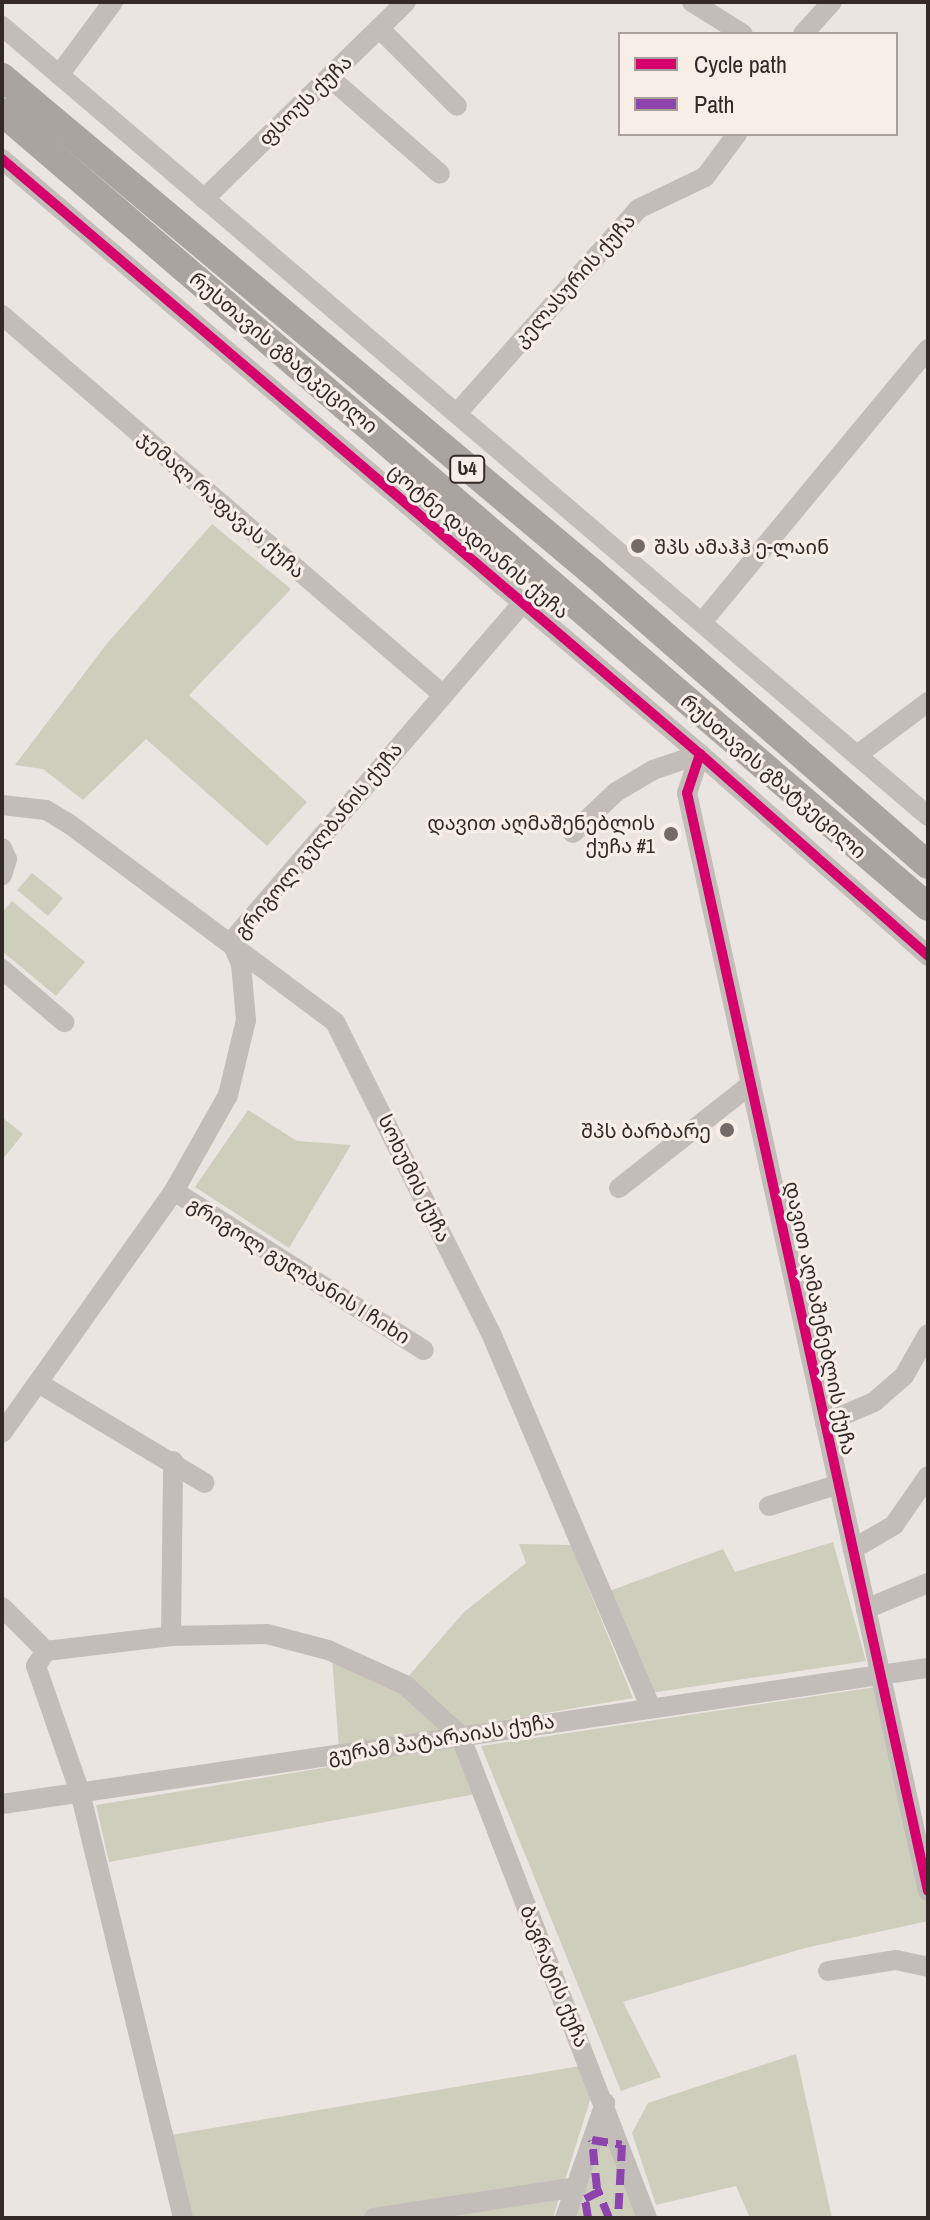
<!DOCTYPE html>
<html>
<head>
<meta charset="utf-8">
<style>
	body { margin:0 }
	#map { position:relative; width:930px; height:2220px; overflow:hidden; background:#eae5e0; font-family:"Archivo Narrow","Noto Sans Georgian",sans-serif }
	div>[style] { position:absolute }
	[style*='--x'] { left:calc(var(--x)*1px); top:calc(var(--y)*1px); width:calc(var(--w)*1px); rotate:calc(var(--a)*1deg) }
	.green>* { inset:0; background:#cdcebc }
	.minor>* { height:20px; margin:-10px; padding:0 10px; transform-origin:10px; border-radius:10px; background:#c3bdba }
	.highway>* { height:28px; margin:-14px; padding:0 14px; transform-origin:14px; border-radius:14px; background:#a9a49f }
	.quiet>* { height:8px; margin-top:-4px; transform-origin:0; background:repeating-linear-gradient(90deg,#8e44ad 0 16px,transparent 0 24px) }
	.cycleway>* { height:10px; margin:-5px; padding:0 5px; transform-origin:5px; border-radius:5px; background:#d6006c }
	.dots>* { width:22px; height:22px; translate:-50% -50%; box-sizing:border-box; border:4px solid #f7eee8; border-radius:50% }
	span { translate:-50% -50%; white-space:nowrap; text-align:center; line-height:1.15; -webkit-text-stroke:6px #f7eee8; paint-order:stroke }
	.shield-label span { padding:2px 6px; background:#f7eee8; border:2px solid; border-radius:6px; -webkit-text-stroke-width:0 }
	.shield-label { font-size:18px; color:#332a28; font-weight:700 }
	.street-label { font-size:20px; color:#332a28 }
	.poi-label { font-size:20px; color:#332a28 }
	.left { translate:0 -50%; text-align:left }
	.right { translate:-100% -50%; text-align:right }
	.frame { position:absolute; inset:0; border:4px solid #332a28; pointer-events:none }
	.legend { position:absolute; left:618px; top:32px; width:280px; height:104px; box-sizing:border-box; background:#f7eee8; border:2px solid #a9a09b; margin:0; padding:10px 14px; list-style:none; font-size:24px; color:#332a28 }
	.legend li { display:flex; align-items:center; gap:16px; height:40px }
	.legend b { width:40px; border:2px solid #a9a09b }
</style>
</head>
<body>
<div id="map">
	<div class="green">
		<div style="clip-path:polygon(212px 524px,291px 589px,189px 695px,307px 802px,267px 846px,146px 739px,83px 800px,43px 769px,15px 765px,105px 646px)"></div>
		<div style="clip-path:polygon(32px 873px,63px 898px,48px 916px,17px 890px)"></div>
		<div style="clip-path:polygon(12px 901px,85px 962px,56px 996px,2px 951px,2px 913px)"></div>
		<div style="clip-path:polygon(248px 1110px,297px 1141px,351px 1145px,289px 1248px,195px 1187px)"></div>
		<div style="clip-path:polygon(2px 1117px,23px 1134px,2px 1160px)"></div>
		<div style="clip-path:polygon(833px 1542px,866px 1661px,650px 1693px,607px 1592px,723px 1549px,735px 1572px)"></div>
		<div style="clip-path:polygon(519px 1544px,571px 1545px,633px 1698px,464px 1727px,407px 1678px,464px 1612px,526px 1563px)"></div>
		<div style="clip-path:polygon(332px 1657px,404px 1692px,448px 1730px,339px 1749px)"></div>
		<div style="clip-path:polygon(876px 1687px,928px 1901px,928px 1921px,805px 1948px,623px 2002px,661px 2077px,621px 2091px,481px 1746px)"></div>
		<div style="clip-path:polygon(457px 1746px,476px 1794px,109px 1862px,96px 1805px)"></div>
		<div style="clip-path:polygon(796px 2054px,832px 2218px,750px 2218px,736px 2186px,656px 2205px,632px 2133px,648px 2103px)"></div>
		<div style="clip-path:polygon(580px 2066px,592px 2094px,553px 2218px,190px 2218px,171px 2135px)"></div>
		<div style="clip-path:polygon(606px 2115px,642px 2218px,570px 2218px)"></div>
	</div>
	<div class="minor">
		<div style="--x:692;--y:2;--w:60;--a:32.1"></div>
		<div style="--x:2;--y:26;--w:1217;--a:40.47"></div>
		<div style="--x:379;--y:28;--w:110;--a:45"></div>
		<div style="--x:803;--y:34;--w:43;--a:-47.8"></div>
		<div style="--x:59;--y:75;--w:91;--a:-53.5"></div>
		<div style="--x:329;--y:77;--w:147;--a:41.1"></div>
		<div style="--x:2;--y:159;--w:917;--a:40.45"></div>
		<div style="--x:700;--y:754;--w:305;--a:41.5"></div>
		<div style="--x:204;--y:199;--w:282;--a:-44.3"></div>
		<div style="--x:2;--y:315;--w:579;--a:40.73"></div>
		<div style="--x:458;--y:412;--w:271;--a:-48.4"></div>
		<div style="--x:638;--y:209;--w:74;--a:-25.5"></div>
		<div style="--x:705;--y:177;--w:54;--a:-53.3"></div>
		<div style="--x:703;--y:621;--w:353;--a:-50.4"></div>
		<div style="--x:700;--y:754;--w:41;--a:108.4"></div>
		<div style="--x:687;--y:793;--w:1124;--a:77.62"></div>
		<div style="--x:857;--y:755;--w:89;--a:-36.7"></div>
		<div style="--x:2;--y:805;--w:44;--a:6.5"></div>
		<div style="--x:46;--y:810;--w:26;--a:31"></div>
		<div style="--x:68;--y:823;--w:333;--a:36.7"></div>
		<div style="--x:335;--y:1022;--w:346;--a:63.4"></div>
		<div style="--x:490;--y:1331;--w:408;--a:66.9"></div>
		<div style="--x:573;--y:833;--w:59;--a:-43.6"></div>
		<div style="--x:616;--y:792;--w:43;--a:-30.7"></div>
		<div style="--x:653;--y:770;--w:50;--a:-18.8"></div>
		<div style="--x:2;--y:848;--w:12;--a:66"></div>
		<div style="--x:7;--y:859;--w:17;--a:107"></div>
		<div style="--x:231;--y:942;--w:448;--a:-49.3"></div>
		<div style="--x:2;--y:969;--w:82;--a:40.5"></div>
		<div style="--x:619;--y:1188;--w:168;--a:-38.2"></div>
		<div style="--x:174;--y:1191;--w:296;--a:32.5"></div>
		<div style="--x:40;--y:1384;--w:192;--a:31"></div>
		<div style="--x:825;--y:1423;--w:53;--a:-23.2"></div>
		<div style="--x:874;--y:1402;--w:40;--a:-41"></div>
		<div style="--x:904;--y:1376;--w:48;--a:-60.3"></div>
		<div style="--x:2;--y:1433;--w:297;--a:-54.6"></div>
		<div style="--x:174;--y:1191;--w:110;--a:-60.6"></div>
		<div style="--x:228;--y:1095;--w:77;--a:-76.5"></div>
		<div style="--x:246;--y:1020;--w:56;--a:-95.1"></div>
		<div style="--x:241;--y:964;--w:23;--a:-113"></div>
		<div style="--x:769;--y:1506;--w:73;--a:-17.4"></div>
		<div style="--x:853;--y:1549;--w:48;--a:-30.3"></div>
		<div style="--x:894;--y:1525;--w:60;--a:-55.2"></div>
		<div style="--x:2;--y:1607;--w:62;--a:45"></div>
		<div style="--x:46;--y:1651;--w:126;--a:-6.8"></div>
		<div style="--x:171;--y:1636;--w:96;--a:-1.2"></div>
		<div style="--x:267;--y:1634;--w:63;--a:14.7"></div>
		<div style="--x:328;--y:1650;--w:85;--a:24.4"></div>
		<div style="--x:405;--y:1685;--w:74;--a:42.3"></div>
		<div style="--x:460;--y:1735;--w:518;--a:68.84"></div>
		<div style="--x:866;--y:1609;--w:67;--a:-22.8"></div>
		<div style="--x:171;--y:1636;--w:175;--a:-89.3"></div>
		<div style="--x:46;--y:1651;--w:18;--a:124"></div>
		<div style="--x:36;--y:1666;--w:133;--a:70.8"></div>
		<div style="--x:80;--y:1792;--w:438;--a:76.4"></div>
		<div style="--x:2;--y:1804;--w:936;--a:-8.36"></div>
		<div style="--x:828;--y:1971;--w:69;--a:-9.2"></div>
		<div style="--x:896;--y:1960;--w:33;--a:12"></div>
		<div style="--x:374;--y:2218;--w:205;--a:-8.7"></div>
		<div style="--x:565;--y:2218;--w:122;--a:-70.8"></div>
	</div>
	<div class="highway">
		<div style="--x:2;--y:77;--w:769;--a:39.99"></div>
		<div style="--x:591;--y:571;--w:447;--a:41.1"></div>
		<div style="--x:2;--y:112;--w:1220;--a:40.65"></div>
	</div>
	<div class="quiet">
		<div style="--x:588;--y:2218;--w:19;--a:-99"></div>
		<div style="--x:585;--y:2199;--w:22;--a:-27"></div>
		<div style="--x:609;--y:2218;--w:31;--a:-112"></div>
		<div style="--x:597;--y:2189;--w:49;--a:-95.8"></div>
		<div style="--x:592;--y:2140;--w:30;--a:9"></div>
		<div style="--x:622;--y:2145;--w:73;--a:93.1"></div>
	</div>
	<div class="cycleway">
		<div style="--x:2;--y:159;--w:917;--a:40.45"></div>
		<div style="--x:700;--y:754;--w:305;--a:41.5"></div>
		<div style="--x:700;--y:754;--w:41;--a:108.4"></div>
		<div style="--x:687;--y:793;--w:1124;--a:77.62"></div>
	</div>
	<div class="dots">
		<div style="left:638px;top:546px;background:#736b68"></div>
		<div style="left:671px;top:834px;background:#736b68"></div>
		<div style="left:727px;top:1130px;background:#736b68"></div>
	</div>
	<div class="shield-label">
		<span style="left:467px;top:469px">ს4</span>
	</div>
	<div class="street-label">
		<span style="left:305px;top:100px;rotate:-44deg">ფსოუს ქუჩა</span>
		<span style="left:574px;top:280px;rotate:-48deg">კელასურის ქუჩა</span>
		<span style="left:284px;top:352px;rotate:40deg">რუსთავის გზატკეცილი</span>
		<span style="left:222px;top:504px;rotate:41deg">ჯემალ რაფავას ქუჩა</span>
		<span style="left:479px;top:541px;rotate:40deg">ცოტნე დადიანის ქუჩა</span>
		<span style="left:774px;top:776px;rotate:41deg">რუსთავის გზატკეცილი</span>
		<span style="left:318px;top:840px;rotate:-50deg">გრიგოლ გულბანის ქუჩა</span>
		<span style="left:415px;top:1178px;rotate:64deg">სოხუმის ქუჩა</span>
		<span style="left:299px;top:1270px;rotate:32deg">გრიგოლ გულბანის I ჩიხი</span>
		<span style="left:821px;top:1318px;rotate:78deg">დავით აღმაშენებლის ქუჩა</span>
		<span style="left:441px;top:1738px;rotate:-9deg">გურამ პატარაიას ქუჩა</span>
		<span style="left:555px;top:1976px;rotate:68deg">ბაგრატის ქუჩა</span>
	</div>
	<div class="poi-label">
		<span class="left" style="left:654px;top:546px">შპს ამაჰჰ ე-ლაინ</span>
		<span class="right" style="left:655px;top:834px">დავით აღმაშენებლის<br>ქუჩა #1</span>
		<span class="right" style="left:711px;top:1130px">შპს ბარბარე</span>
	</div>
	<div class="frame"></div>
	<ul class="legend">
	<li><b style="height:10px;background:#d6006c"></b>Cycle path</li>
	<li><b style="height:10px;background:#8e44ad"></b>Path</li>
	</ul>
</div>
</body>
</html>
